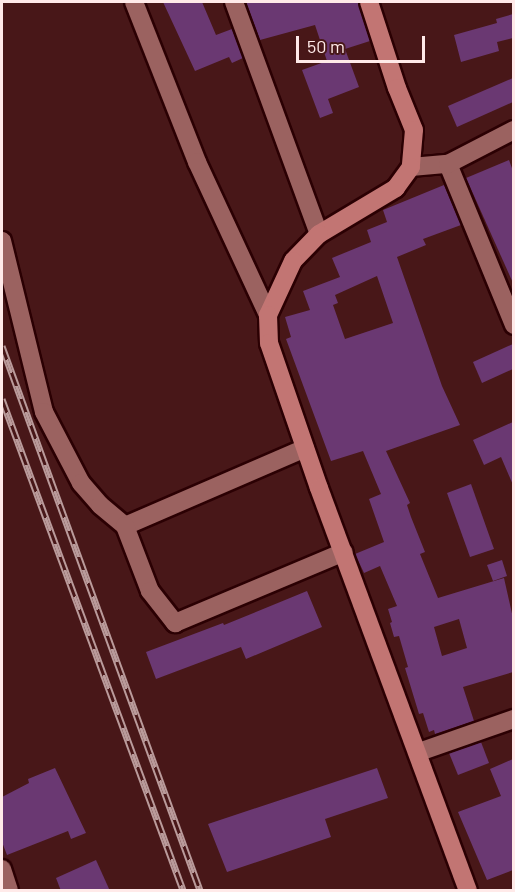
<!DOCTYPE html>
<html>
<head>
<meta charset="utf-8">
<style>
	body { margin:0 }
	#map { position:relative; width:515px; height:892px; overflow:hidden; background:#481718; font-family:Barlow,sans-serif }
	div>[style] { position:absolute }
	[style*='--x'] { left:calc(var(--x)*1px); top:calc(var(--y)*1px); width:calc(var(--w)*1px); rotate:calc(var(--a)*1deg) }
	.building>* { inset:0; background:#6a3872 }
	.roads { filter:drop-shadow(2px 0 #2b0003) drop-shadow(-2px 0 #2b0003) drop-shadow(0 2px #2b0003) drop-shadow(0 -2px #2b0003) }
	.minor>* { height:18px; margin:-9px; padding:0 9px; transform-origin:9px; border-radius:9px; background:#9b6260 }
	.major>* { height:18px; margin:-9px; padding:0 9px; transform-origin:9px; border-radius:9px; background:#c27573 }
	.rail>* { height:7px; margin-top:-3.5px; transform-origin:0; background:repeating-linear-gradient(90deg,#481718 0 14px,#ba9b9b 0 28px); box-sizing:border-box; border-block:2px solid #ba9b9b }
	span { translate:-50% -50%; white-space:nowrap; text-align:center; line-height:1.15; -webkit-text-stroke:4.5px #481718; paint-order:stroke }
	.frame { position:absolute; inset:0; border:3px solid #ffeae9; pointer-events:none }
	.scale { position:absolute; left:296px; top:36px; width:129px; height:27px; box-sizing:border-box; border:3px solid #ffeae9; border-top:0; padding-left:8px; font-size:18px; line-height:21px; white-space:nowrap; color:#ffeae9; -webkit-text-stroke:4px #481718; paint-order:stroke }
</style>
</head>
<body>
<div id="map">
	<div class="building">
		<div style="clip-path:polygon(163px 2px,202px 2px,216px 35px,232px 29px,243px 58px,232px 63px,229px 57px,195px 71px)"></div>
		<div style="clip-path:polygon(246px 2px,358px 2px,370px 41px,345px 49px,359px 87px,328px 99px,333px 113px,320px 118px,302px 70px,327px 61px,315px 25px,260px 40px)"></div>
		<div style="clip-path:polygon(513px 14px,513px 38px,497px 42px,499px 51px,461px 62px,454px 35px,497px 23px,496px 19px)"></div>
		<div style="clip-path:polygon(513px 78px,513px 102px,457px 127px,448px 106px)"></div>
		<div style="clip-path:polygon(509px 160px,513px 171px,513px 283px,466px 178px)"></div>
		<div style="clip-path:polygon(evenodd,444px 185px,461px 225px,423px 239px,426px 245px,397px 257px,442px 386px,460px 425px,386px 451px,410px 503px,407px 505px,411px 517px,425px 552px,420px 554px,438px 598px,504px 578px,513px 618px,513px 672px,463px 687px,474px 721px,435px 734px,434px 730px,429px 732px,423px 713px,419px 714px,405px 668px,408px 667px,399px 636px,394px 637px,390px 623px,392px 622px,388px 609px,397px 606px,380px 566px,364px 573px,355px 554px,384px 542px,369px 499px,381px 494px,363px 451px,331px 461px,286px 339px,291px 337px,285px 317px,310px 310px,303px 291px,340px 277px,332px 258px,371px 242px,367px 230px,387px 222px,383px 210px,444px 185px,377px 276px,393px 323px,345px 339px,333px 305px,338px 303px,335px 295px,377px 276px,444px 185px,459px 619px,467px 648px,442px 656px,434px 627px,459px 619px)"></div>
		<div style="clip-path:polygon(513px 344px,513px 369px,482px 383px,473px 362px)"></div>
		<div style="clip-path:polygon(513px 422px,513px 485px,501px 457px,484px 465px,473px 440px)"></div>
		<div style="clip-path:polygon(471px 484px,494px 549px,470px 557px,447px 493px)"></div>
		<div style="clip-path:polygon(502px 560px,507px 576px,493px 581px,487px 565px)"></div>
		<div style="clip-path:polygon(307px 591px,322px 627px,246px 659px,241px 647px,156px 679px,146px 652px,223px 623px,224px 625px)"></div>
		<div style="clip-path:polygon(481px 742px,489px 763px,458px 775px,449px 753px)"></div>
		<div style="clip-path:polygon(513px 759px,513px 870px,487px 880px,458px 812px,501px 796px,490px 769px)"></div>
		<div style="clip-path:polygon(55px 768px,86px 833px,71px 839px,68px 831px,7px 855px,2px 842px,2px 797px,29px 783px,28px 779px)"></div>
		<div style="clip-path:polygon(377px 768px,388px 798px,325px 819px,331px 837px,227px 872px,208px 824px)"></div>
		<div style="clip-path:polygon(96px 860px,110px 891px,61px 891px,56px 878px)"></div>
	</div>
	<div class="roads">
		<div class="minor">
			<div style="--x:134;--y:2;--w:172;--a:68.5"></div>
			<div style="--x:197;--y:162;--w:169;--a:65.1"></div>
			<div style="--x:234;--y:2;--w:247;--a:69.9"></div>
			<div style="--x:448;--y:164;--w:174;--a:67.7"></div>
			<div style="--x:411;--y:167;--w:37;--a:-5"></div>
			<div style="--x:448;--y:164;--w:74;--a:-27.3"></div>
			<div style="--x:2;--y:241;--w:176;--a:76.2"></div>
			<div style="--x:44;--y:412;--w:80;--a:62.5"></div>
			<div style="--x:81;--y:483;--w:29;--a:49"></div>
			<div style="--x:100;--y:505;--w:33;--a:40"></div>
			<div style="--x:125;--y:526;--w:196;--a:-23.4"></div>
			<div style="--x:125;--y:526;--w:70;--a:69"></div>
			<div style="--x:150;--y:591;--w:41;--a:52"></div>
			<div style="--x:175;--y:623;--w:183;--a:-22.8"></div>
			<div style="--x:419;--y:752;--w:101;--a:-19.2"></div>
			<div style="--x:2;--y:869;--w:22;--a:72"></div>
		</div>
		<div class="major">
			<div style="--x:369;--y:2;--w:90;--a:72"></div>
			<div style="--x:397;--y:88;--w:45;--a:68"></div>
			<div style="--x:414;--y:130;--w:37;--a:95"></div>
			<div style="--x:411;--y:167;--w:26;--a:126"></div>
			<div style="--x:396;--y:188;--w:90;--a:149.1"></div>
			<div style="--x:319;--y:234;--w:37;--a:134"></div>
			<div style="--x:293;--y:261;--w:60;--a:114.8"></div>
			<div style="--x:268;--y:315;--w:28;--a:88"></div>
			<div style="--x:269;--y:343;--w:153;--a:71"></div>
			<div style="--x:319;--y:488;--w:429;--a:69.7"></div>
		</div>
	</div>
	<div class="rail">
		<div style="--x:2;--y:346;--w:579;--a:70"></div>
		<div style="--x:2;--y:399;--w:523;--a:69.76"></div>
	</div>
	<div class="frame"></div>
	<div class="scale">50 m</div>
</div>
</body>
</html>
